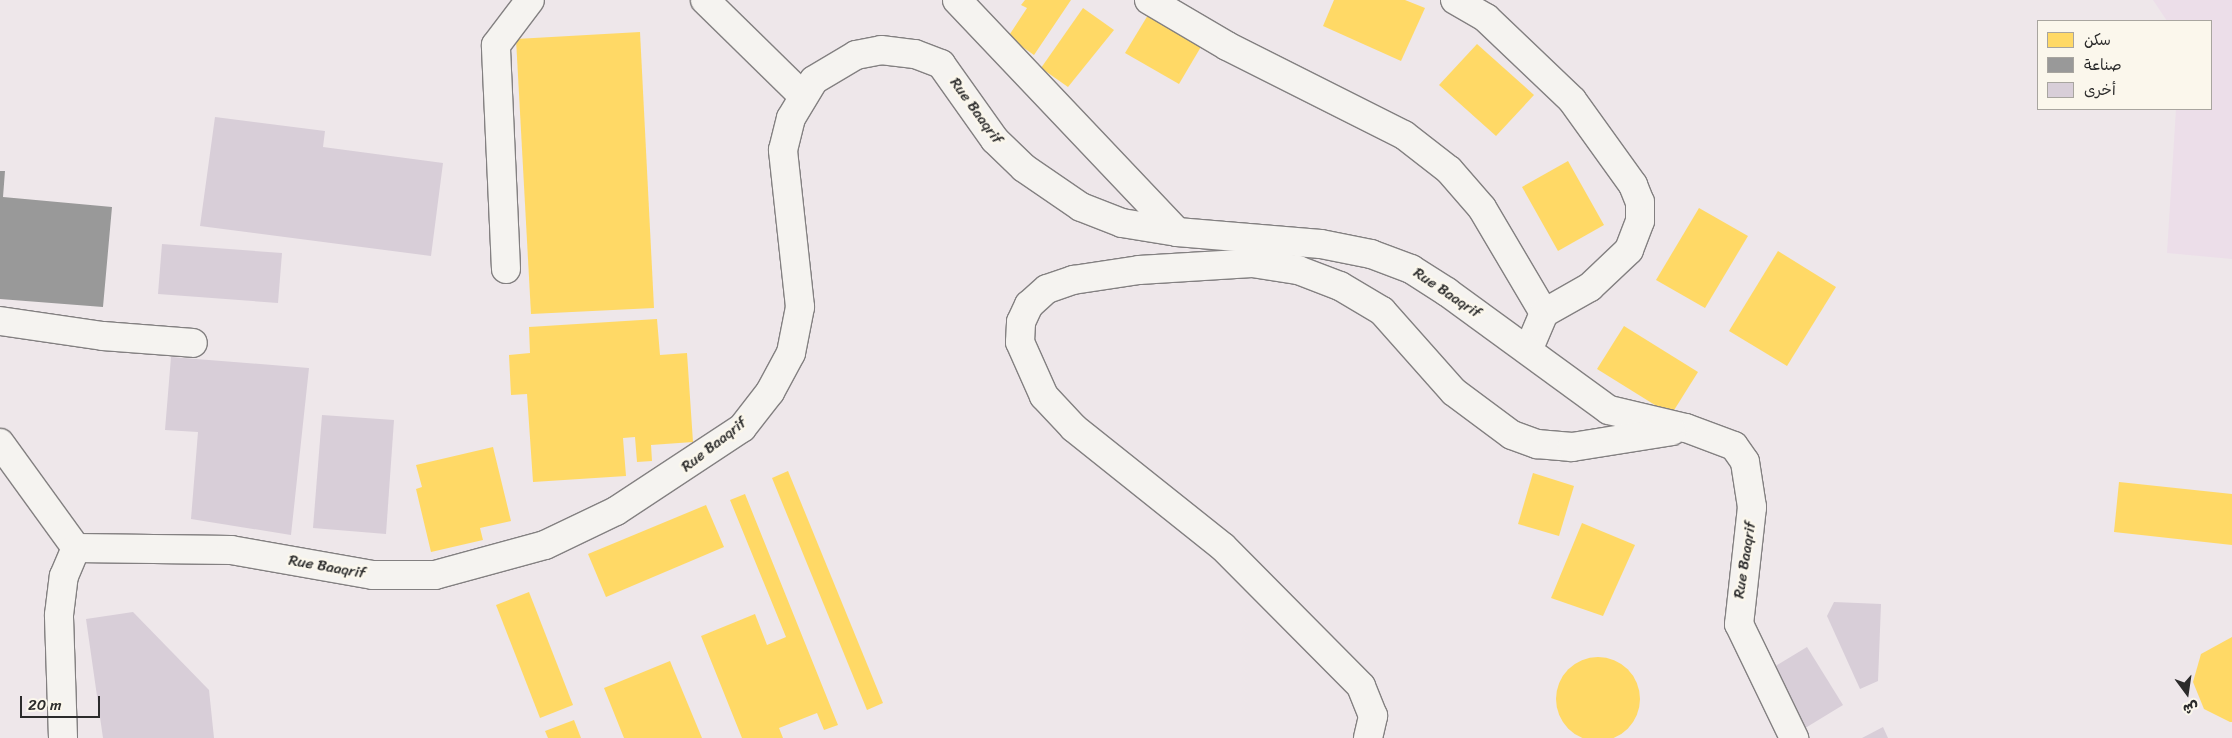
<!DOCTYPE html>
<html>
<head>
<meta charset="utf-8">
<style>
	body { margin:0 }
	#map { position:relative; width:2232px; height:738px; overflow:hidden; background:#eee7ea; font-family:Sriracha,"Playpen Sans Arabic",sans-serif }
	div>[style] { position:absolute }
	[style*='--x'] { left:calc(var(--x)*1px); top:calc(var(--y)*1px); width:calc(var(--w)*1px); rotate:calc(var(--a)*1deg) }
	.built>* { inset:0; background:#ecdee9 }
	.homes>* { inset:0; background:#ffd966 }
	.round { border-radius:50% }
	.industry>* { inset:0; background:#999 }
	.building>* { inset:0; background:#d8ced8 }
	.roads { filter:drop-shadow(1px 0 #838081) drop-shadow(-1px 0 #838081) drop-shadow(0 1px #838081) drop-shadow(0 -1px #838081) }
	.minor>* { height:28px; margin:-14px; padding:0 14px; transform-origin:14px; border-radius:14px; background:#f5f3f0 }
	span { translate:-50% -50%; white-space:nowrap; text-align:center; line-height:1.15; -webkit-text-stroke:5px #fbf7ec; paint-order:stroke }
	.street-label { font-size:15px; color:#2b2b2b }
	.legend { position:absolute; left:2037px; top:20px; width:175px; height:90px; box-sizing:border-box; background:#fbf7ec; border:1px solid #a8a59f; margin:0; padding:6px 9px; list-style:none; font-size:15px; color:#2b2b2b }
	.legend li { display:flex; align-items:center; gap:10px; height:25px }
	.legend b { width:25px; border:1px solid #a8a59f }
	.north { position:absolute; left:2162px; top:668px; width:50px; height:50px; -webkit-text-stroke:4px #fbf7ec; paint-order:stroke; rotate:166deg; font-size:14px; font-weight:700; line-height:20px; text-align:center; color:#2b2b2b }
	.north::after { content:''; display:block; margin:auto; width:18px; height:22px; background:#2b2b2b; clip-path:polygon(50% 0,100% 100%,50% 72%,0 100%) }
	.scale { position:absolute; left:20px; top:696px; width:80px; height:22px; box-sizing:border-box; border:2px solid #2b2b2b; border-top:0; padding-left:6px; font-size:15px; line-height:18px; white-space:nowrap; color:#2b2b2b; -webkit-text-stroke:4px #fbf7ec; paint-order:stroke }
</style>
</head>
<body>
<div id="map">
	<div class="built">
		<div style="clip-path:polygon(2153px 0,2232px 0,2232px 259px,2167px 253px,2176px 109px,2211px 109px,2211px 21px,2167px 21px)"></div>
	</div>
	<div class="homes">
		<div style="clip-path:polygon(1025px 0,1071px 0,1034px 55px,1008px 37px,1027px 8px,1021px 5px)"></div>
		<div style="clip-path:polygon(1334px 0,1405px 0,1425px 8px,1401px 61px,1323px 26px)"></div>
		<div style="clip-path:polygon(1083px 8px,1114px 30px,1068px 87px,1041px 68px)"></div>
		<div style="clip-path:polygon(1151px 10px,1205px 40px,1179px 84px,1125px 53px)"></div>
		<div style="clip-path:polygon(640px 32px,654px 308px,531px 314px,516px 39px)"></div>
		<div style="clip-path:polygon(1477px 44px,1534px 95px,1496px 136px,1439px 85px)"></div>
		<div style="clip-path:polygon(1568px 161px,1604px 225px,1558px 251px,1522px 187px)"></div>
		<div style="clip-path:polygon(1699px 208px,1748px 236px,1705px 308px,1656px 280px)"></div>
		<div style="clip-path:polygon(1778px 251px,1836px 287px,1787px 366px,1729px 331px)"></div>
		<div style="clip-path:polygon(657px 319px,660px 355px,687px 353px,693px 442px,651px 445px,652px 461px,637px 462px,635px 437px,623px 438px,626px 476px,533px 482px,527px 394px,511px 395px,509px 355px,530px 353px,529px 327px)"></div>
		<div style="clip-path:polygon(1624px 326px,1698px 372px,1671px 415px,1597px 369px)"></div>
		<div style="clip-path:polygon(493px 447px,511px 521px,480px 528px,483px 540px,431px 552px,416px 489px,422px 487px,416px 465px)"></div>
		<div style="clip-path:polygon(788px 471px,883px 703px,867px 710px,772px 478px)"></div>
		<div style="clip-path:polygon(1533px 473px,1574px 486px,1559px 536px,1518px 524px)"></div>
		<div style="clip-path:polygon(2119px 482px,2232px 494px,2232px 545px,2114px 532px)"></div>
		<div style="clip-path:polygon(745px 494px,838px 725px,824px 730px,817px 713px,779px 728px,783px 738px,742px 738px,701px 636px,755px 614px,767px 645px,786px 637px,730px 500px)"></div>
		<div style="clip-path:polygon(706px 505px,724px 547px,606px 597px,588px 554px)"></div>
		<div style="clip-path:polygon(1582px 523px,1635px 545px,1603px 616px,1551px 598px)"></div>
		<div style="clip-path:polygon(529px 592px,573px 705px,540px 718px,496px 605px)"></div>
		<div style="clip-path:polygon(2232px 637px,2232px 722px,2230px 722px,2204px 709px,2193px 682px,2201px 654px)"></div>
		<div class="round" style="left:1556px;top:657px;width:84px;height:84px"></div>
		<div style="clip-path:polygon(670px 661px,702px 738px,624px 738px,604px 688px)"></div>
		<div style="clip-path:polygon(574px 720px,581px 738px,548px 738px,545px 731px)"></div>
	</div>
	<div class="industry">
		<div style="clip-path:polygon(0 171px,5px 171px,3px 197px,112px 207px,103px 307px,0 299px)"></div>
	</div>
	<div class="building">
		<div style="clip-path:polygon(215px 117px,325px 131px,323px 147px,443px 163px,431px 256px,200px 226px)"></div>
		<div style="clip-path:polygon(162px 244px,282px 253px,278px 303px,158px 294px)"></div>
		<div style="clip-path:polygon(171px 357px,309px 368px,291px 535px,191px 519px,198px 432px,165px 430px)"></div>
		<div style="clip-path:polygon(322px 415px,394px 420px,386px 534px,313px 528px)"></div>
		<div style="clip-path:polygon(1834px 602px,1881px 604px,1878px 681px,1860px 689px,1827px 616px)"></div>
		<div style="clip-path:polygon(133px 612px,209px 690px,214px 738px,103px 738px,86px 619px)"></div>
		<div style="clip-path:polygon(1807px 647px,1843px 705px,1802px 730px,1767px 671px)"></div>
		<div style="clip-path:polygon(1883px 727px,1888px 738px,1862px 738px)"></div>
	</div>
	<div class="roads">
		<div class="minor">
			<div style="--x:705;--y:0;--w:136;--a:44.4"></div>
			<div style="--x:957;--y:0;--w:320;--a:46.5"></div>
			<div style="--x:1149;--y:0;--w:91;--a:30.5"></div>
			<div style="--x:1227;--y:46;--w:198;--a:26.7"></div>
			<div style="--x:1404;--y:135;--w:57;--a:37.9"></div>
			<div style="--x:1449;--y:170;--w:50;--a:49"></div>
			<div style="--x:1482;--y:208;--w:122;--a:59.4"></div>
			<div style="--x:1455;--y:0;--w:36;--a:30"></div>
			<div style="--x:1486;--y:18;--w:119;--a:43.6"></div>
			<div style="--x:1572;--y:100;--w:105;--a:54.3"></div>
			<div style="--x:1633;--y:185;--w:18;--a:68"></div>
			<div style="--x:1640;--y:202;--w:19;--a:90"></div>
			<div style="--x:1640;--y:221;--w:31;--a:111"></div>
			<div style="--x:1629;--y:250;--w:54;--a:136.5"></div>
			<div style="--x:1590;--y:287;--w:53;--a:150.5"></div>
			<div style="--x:1544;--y:313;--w:39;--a:113"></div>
			<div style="--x:506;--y:269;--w:224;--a:-92.6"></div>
			<div style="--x:496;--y:45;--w:56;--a:-52.9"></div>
			<div style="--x:0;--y:321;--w:104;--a:8.3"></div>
			<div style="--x:103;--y:336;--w:90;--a:4.4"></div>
			<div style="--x:0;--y:443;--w:130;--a:54.1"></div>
			<div style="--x:63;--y:738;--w:123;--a:-91.9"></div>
			<div style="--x:59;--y:615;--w:39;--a:-83"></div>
			<div style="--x:64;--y:576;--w:30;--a:-67"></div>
			<div style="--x:76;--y:548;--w:155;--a:0.7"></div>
			<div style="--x:231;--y:550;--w:144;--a:10"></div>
			<div style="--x:373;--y:575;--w:62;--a:0"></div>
			<div style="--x:435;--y:575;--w:114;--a:-15.3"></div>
			<div style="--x:545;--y:545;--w:79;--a:-25.6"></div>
			<div style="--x:616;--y:511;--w:151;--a:-33.4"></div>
			<div style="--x:742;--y:428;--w:46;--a:-52.1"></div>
			<div style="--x:770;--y:392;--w:44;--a:-61.7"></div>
			<div style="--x:791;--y:353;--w:47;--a:-78.9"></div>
			<div style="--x:800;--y:307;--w:158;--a:-96.2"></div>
			<div style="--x:783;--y:150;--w:33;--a:-76"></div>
			<div style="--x:791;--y:118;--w:44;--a:-58.8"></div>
			<div style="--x:814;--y:80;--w:49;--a:-30.8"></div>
			<div style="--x:856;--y:55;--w:25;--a:-11"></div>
			<div style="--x:881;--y:50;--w:34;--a:7"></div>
			<div style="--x:915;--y:54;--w:28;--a:21"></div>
			<div style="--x:941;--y:64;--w:93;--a:54.6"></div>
			<div style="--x:995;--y:140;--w:40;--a:44"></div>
			<div style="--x:1024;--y:168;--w:69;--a:34.4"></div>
			<div style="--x:1081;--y:207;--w:44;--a:21.3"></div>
			<div style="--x:1122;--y:223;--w:56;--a:9.3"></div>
			<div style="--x:1177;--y:232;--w:144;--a:4.8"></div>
			<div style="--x:1321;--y:244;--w:51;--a:11.3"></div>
			<div style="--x:1371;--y:254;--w:43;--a:20.6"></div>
			<div style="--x:1411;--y:269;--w:43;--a:32.6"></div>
			<div style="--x:1447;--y:292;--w:200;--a:36.1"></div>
			<div style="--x:1609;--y:410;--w:79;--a:13.2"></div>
			<div style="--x:1686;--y:428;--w:51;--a:20.6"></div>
			<div style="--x:1734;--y:446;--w:19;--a:55"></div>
			<div style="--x:1745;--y:462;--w:46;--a:81.2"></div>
			<div style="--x:1752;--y:507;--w:118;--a:96.3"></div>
			<div style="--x:1739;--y:624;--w:127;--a:64.2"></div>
			<div style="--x:1368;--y:738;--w:23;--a:-77"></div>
			<div style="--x:1373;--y:716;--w:32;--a:-112"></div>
			<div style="--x:1361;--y:686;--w:196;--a:-134.8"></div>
			<div style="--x:1223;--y:547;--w:191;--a:-141.4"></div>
			<div style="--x:1074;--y:428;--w:44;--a:-133.2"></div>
			<div style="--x:1044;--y:396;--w:59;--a:-114"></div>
			<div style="--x:1020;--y:342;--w:20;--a:-87"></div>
			<div style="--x:1021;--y:322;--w:19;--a:-65"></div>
			<div style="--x:1029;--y:305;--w:24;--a:-42"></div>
			<div style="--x:1047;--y:289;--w:28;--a:-19"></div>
			<div style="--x:1073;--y:280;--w:67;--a:-8.6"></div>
			<div style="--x:1139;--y:270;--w:113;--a:-3.5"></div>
			<div style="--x:1252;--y:263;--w:47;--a:8.7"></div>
			<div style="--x:1298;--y:270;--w:45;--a:20.9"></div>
			<div style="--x:1340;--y:286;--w:49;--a:30.8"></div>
			<div style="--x:1382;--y:311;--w:108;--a:48.4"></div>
			<div style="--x:1454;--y:392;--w:72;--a:36.6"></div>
			<div style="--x:1512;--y:435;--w:27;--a:20"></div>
			<div style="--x:1537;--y:444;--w:35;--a:5"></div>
			<div style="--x:1572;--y:447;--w:101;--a:-9.1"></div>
		</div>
	</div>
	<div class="street-label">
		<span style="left:976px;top:111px;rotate:54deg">Rue Baaqrif</span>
		<span style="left:1447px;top:293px;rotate:34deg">Rue Baaqrif</span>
		<span style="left:714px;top:445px;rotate:-38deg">Rue Baaqrif</span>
		<span style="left:1745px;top:560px;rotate:-81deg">Rue Baaqrif</span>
		<span style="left:327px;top:567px;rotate:10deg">Rue Baaqrif</span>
	</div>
	<ul class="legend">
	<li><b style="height:14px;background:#ffd966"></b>سكن</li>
	<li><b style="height:14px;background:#999"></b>صناعة</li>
	<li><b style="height:14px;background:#d8ced8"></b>أخرى</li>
	</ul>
	<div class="north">ش</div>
	<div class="scale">20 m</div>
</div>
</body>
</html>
